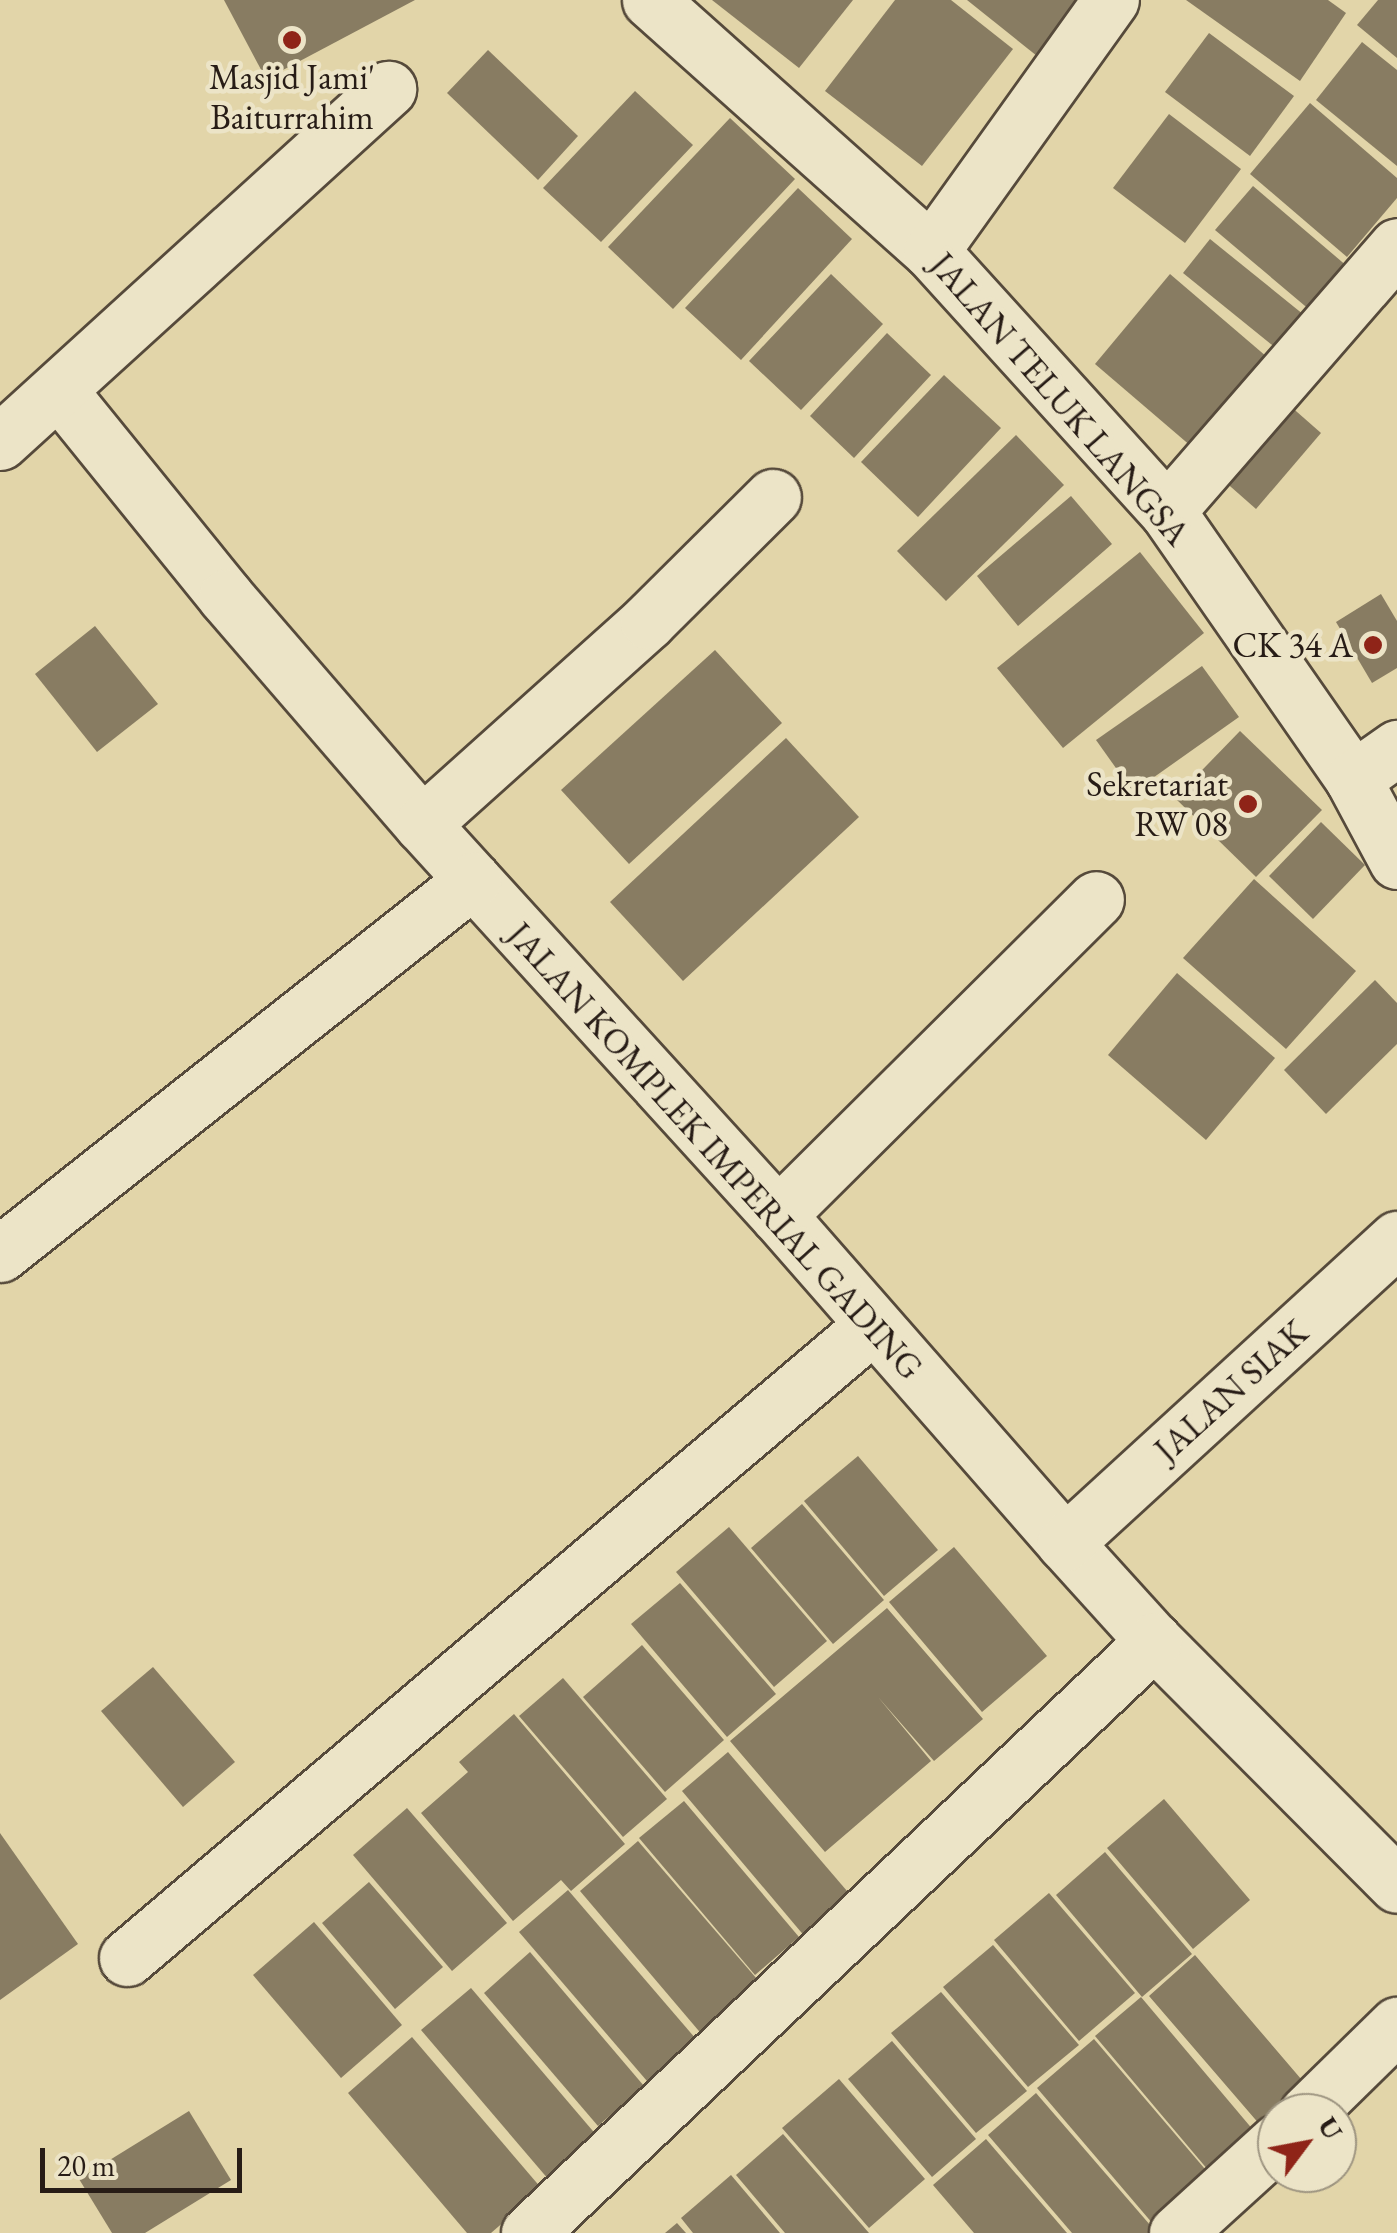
<!DOCTYPE html>
<html>
<head>
<meta charset="utf-8">
<style>
	body { margin:0 }
	#map { position:relative; width:1397px; height:2233px; overflow:hidden; background:#e2d5a9; font-family:"EB Garamond",serif }
	div>[style] { position:absolute }
	[style*='--x'] { left:calc(var(--x)*1px); top:calc(var(--y)*1px); width:calc(var(--w)*1px); rotate:calc(var(--a)*1deg) }
	.building>* { inset:0; background:#887c62 }
	.roads { filter:drop-shadow(2px 0 #564a3b) drop-shadow(-2px 0 #564a3b) drop-shadow(0 2px #564a3b) drop-shadow(0 -2px #564a3b) }
	.minor>* { height:55px; margin:-27.5px; padding:0 27.5px; transform-origin:27.5px; border-radius:27.5px; background:#ece4c7 }
	.dots>* { width:28px; height:28px; translate:-50% -50%; box-sizing:border-box; border:5px solid #ece4c7; border-radius:50% }
	span { translate:-50% -50%; white-space:nowrap; text-align:center; line-height:1.15; -webkit-text-stroke:9px #ece4c7; paint-order:stroke }
	.poi-label { font-size:35px; color:#271c16 }
	.right { translate:-100% -50%; text-align:right }
	.street-label { font-size:35px; color:#271c16 }
	.north { position:absolute; left:1257px; top:2093px; width:100px; height:100px; box-sizing:border-box; background:#ece4c7; border:2px solid #9d9480; border-radius:50%; rotate:58deg; font-size:28px; font-weight:700; line-height:40px; text-align:center; color:#271c16 }
	.north::after { content:''; display:block; margin:auto; width:35px; height:45px; background:#8f2418; clip-path:polygon(50% 0,100% 100%,50% 72%,0 100%) }
	.scale { position:absolute; left:40px; top:2148px; width:202px; height:45px; box-sizing:border-box; border:5px solid #271c16; border-top:0; padding-left:12px; font-size:30px; line-height:35px; white-space:nowrap; color:#271c16; -webkit-text-stroke:8px #ece4c7; paint-order:stroke }
</style>
</head>
<body>
<div id="map">
	<div class="building">
		<div style="clip-path:polygon(224px 0,415px 0,266px 79px)"></div>
		<div style="clip-path:polygon(712px 0,853px 0,799px 68px)"></div>
		<div style="clip-path:polygon(895px 0,951px 0,1013px 49px,922px 166px,825px 91px)"></div>
		<div style="clip-path:polygon(967px 0,1088px 0,1042px 60px)"></div>
		<div style="clip-path:polygon(1186px 0,1328px 0,1346px 13px,1300px 81px)"></div>
		<div style="clip-path:polygon(1378px 0,1397px 0,1397px 58px,1357px 25px)"></div>
		<div style="clip-path:polygon(1209px 33px,1294px 96px,1250px 156px,1165px 92px)"></div>
		<div style="clip-path:polygon(1362px 42px,1397px 70px,1397px 166px,1316px 100px)"></div>
		<div style="clip-path:polygon(488px 50px,578px 136px,538px 180px,447px 93px)"></div>
		<div style="clip-path:polygon(635px 91px,693px 145px,601px 242px,543px 188px)"></div>
		<div style="clip-path:polygon(1310px 103px,1397px 178px,1397px 198px,1347px 257px,1250px 174px)"></div>
		<div style="clip-path:polygon(1169px 114px,1241px 169px,1185px 243px,1113px 188px)"></div>
		<div style="clip-path:polygon(730px 118px,795px 179px,673px 309px,608px 247px)"></div>
		<div style="clip-path:polygon(1253px 186px,1348px 267px,1311px 311px,1215px 230px)"></div>
		<div style="clip-path:polygon(798px 188px,852px 239px,741px 360px,685px 308px)"></div>
		<div style="clip-path:polygon(1210px 239px,1309px 319px,1282px 353px,1183px 273px)"></div>
		<div style="clip-path:polygon(831px 274px,883px 324px,801px 410px,749px 361px)"></div>
		<div style="clip-path:polygon(1170px 274px,1267px 357px,1192px 447px,1095px 364px)"></div>
		<div style="clip-path:polygon(887px 333px,931px 375px,854px 458px,810px 416px)"></div>
		<div style="clip-path:polygon(944px 375px,1001px 428px,918px 517px,861px 462px)"></div>
		<div style="clip-path:polygon(1280px 397px,1321px 433px,1256px 509px,1214px 472px)"></div>
		<div style="clip-path:polygon(1016px 435px,1064px 485px,946px 601px,897px 551px)"></div>
		<div style="clip-path:polygon(1071px 496px,1112px 544px,1018px 626px,977px 576px)"></div>
		<div style="clip-path:polygon(1140px 552px,1204px 633px,1063px 748px,997px 668px)"></div>
		<div style="clip-path:polygon(1381px 594px,1397px 621px,1397px 668px,1372px 683px,1336px 622px)"></div>
		<div style="clip-path:polygon(95px 626px,158px 704px,97px 752px,35px 674px)"></div>
		<div style="clip-path:polygon(715px 650px,782px 723px,629px 864px,561px 790px)"></div>
		<div style="clip-path:polygon(1202px 666px,1239px 717px,1133px 792px,1096px 740px)"></div>
		<div style="clip-path:polygon(1240px 731px,1322px 810px,1256px 877px,1175px 798px)"></div>
		<div style="clip-path:polygon(786px 738px,859px 817px,683px 981px,610px 902px)"></div>
		<div style="clip-path:polygon(1321px 822px,1365px 865px,1313px 919px,1269px 876px)"></div>
		<div style="clip-path:polygon(1254px 879px,1356px 971px,1286px 1049px,1183px 958px)"></div>
		<div style="clip-path:polygon(1177px 973px,1275px 1058px,1206px 1140px,1108px 1055px)"></div>
		<div style="clip-path:polygon(1375px 980px,1397px 1003px,1397px 1044px,1326px 1114px,1284px 1070px)"></div>
		<div style="clip-path:polygon(858px 1456px,938px 1550px,884px 1596px,804px 1501px)"></div>
		<div style="clip-path:polygon(802px 1504px,884px 1600px,833px 1644px,751px 1548px)"></div>
		<div style="clip-path:polygon(729px 1527px,827px 1641px,774px 1687px,676px 1572px)"></div>
		<div style="clip-path:polygon(954px 1547px,1047px 1656px,982px 1712px,889px 1602px)"></div>
		<div style="clip-path:polygon(680px 1583px,776px 1694px,727px 1737px,631px 1624px)"></div>
		<div style="clip-path:polygon(887px 1608px,983px 1719px,934px 1761px,878px 1697px,931px 1761px,825px 1852px,730px 1741px)"></div>
		<div style="clip-path:polygon(642px 1645px,724px 1740px,665px 1792px,583px 1697px)"></div>
		<div style="clip-path:polygon(153px 1667px,235px 1762px,183px 1807px,101px 1711px)"></div>
		<div style="clip-path:polygon(563px 1678px,667px 1799px,623px 1837px,519px 1716px)"></div>
		<div style="clip-path:polygon(514px 1714px,625px 1844px,571px 1891px,561px 1880px,513px 1921px,421px 1813px,468px 1772px,459px 1762px)"></div>
		<div style="clip-path:polygon(728px 1752px,853px 1898px,806px 1938px,682px 1791px)"></div>
		<div style="clip-path:polygon(1164px 1799px,1250px 1900px,1193px 1949px,1107px 1848px)"></div>
		<div style="clip-path:polygon(684px 1801px,799px 1937px,755px 1975px,639px 1838px)"></div>
		<div style="clip-path:polygon(407px 1808px,507px 1923px,452px 1971px,353px 1855px)"></div>
		<div style="clip-path:polygon(0 1833px,78px 1944px,0 2000px)"></div>
		<div style="clip-path:polygon(638px 1841px,763px 1986px,704px 2037px,580px 1891px)"></div>
		<div style="clip-path:polygon(1105px 1852px,1192px 1954px,1142px 1997px,1056px 1895px)"></div>
		<div style="clip-path:polygon(369px 1882px,443px 1967px,395px 2009px,322px 1923px)"></div>
		<div style="clip-path:polygon(568px 1890px,702px 2046px,653px 2088px,519px 1932px)"></div>
		<div style="clip-path:polygon(1049px 1893px,1135px 1993px,1079px 2041px,994px 1940px)"></div>
		<div style="clip-path:polygon(314px 1922px,402px 2025px,341px 2078px,253px 1975px)"></div>
		<div style="clip-path:polygon(993px 1945px,1079px 2045px,1028px 2087px,943px 1987px)"></div>
		<div style="clip-path:polygon(530px 1952px,644px 2086px,598px 2126px,484px 1993px)"></div>
		<div style="clip-path:polygon(1195px 1955px,1313px 2093px,1291px 2113px,1277px 2113px,1277px 2125px,1267px 2133px,1149px 1996px)"></div>
		<div style="clip-path:polygon(471px 1988px,598px 2137px,549px 2180px,421px 2030px)"></div>
		<div style="clip-path:polygon(941px 1992px,1027px 2091px,976px 2133px,891px 2033px)"></div>
		<div style="clip-path:polygon(1141px 1997px,1265px 2144px,1219px 2183px,1095px 2036px)"></div>
		<div style="clip-path:polygon(412px 2037px,542px 2189px,491px 2233px,467px 2233px,348px 2093px)"></div>
		<div style="clip-path:polygon(1094px 2039px,1216px 2182px,1159px 2231px,1037px 2088px)"></div>
		<div style="clip-path:polygon(892px 2041px,976px 2139px,932px 2177px,848px 2079px)"></div>
		<div style="clip-path:polygon(839px 2079px,925px 2179px,869px 2228px,782px 2128px)"></div>
		<div style="clip-path:polygon(1036px 2093px,1157px 2233px,1072px 2233px,988px 2135px)"></div>
		<div style="clip-path:polygon(189px 2111px,231px 2180px,145px 2233px,112px 2233px,79px 2179px)"></div>
		<div style="clip-path:polygon(783px 2134px,869px 2233px,785px 2233px,736px 2175px)"></div>
		<div style="clip-path:polygon(986px 2139px,1067px 2233px,974px 2233px,933px 2185px)"></div>
		<div style="clip-path:polygon(731px 2175px,780px 2233px,693px 2233px,681px 2218px)"></div>
		<div style="clip-path:polygon(677px 2223px,686px 2233px,665px 2233px)"></div>
	</div>
	<div class="roads">
		<div class="minor">
			<div style="--x:650;--y:0;--w:377;--a:41.8"></div>
			<div style="--x:931;--y:251;--w:351;--a:47.8"></div>
			<div style="--x:1167;--y:511;--w:326;--a:55.2"></div>
			<div style="--x:1353;--y:779;--w:93;--a:61.8"></div>
			<div style="--x:931;--y:251;--w:309;--a:-54.4"></div>
			<div style="--x:60;--y:392;--w:264;--a:51"></div>
			<div style="--x:226;--y:597;--w:300;--a:49.2"></div>
			<div style="--x:422;--y:824;--w:529;--a:47.68"></div>
			<div style="--x:778;--y:1215;--w:436;--a:48.8"></div>
			<div style="--x:1065;--y:1543;--w:132;--a:47.8"></div>
			<div style="--x:1154;--y:1641;--w:344;--a:45.1"></div>
			<div style="--x:0;--y:442;--w:525;--a:-42.3"></div>
			<div style="--x:1167;--y:511;--w:351;--a:-49"></div>
			<div style="--x:1353;--y:779;--w:54;--a:-35.2"></div>
			<div style="--x:422;--y:824;--w:304;--a:-41.9"></div>
			<div style="--x:648;--y:621;--w:176;--a:-44.8"></div>
			<div style="--x:778;--y:1215;--w:448;--a:-44.8"></div>
			<div style="--x:0;--y:1254;--w:603;--a:-38.33"></div>
			<div style="--x:1065;--y:1543;--w:450;--a:-42.5"></div>
			<div style="--x:127;--y:1958;--w:977;--a:-40.31"></div>
			<div style="--x:1307;--y:2113;--w:126;--a:-44.4"></div>
			<div style="--x:529;--y:2233;--w:861;--a:-43.45"></div>
			<div style="--x:1177;--y:2233;--w:135;--a:-42.3"></div>
		</div>
	</div>
	<div class="dots">
		<div style="left:292px;top:40px;background:#8f2418"></div>
		<div style="left:1373px;top:645px;background:#8f2418"></div>
		<div style="left:1248px;top:804px;background:#8f2418"></div>
	</div>
	<div class="poi-label">
		<span style="left:292px;top:97px">Masjid Jami'<br>Baiturrahim</span>
		<span class="right" style="left:1353px;top:645px">CK 34 A</span>
		<span class="right" style="left:1228px;top:804px">Sekretariat<br>RW 08</span>
	</div>
	<div class="street-label">
		<span style="left:1060px;top:399px;rotate:49deg">JALAN TELUK LANGSA</span>
		<span style="left:715px;top:1151px;rotate:48deg">JALAN KOMPLEK IMPERIAL GADING</span>
		<span style="left:1231px;top:1391px;rotate:-42deg">JALAN SIAK</span>
	</div>
	<div class="north">U</div>
	<div class="scale">20 m</div>
</div>
</body>
</html>
